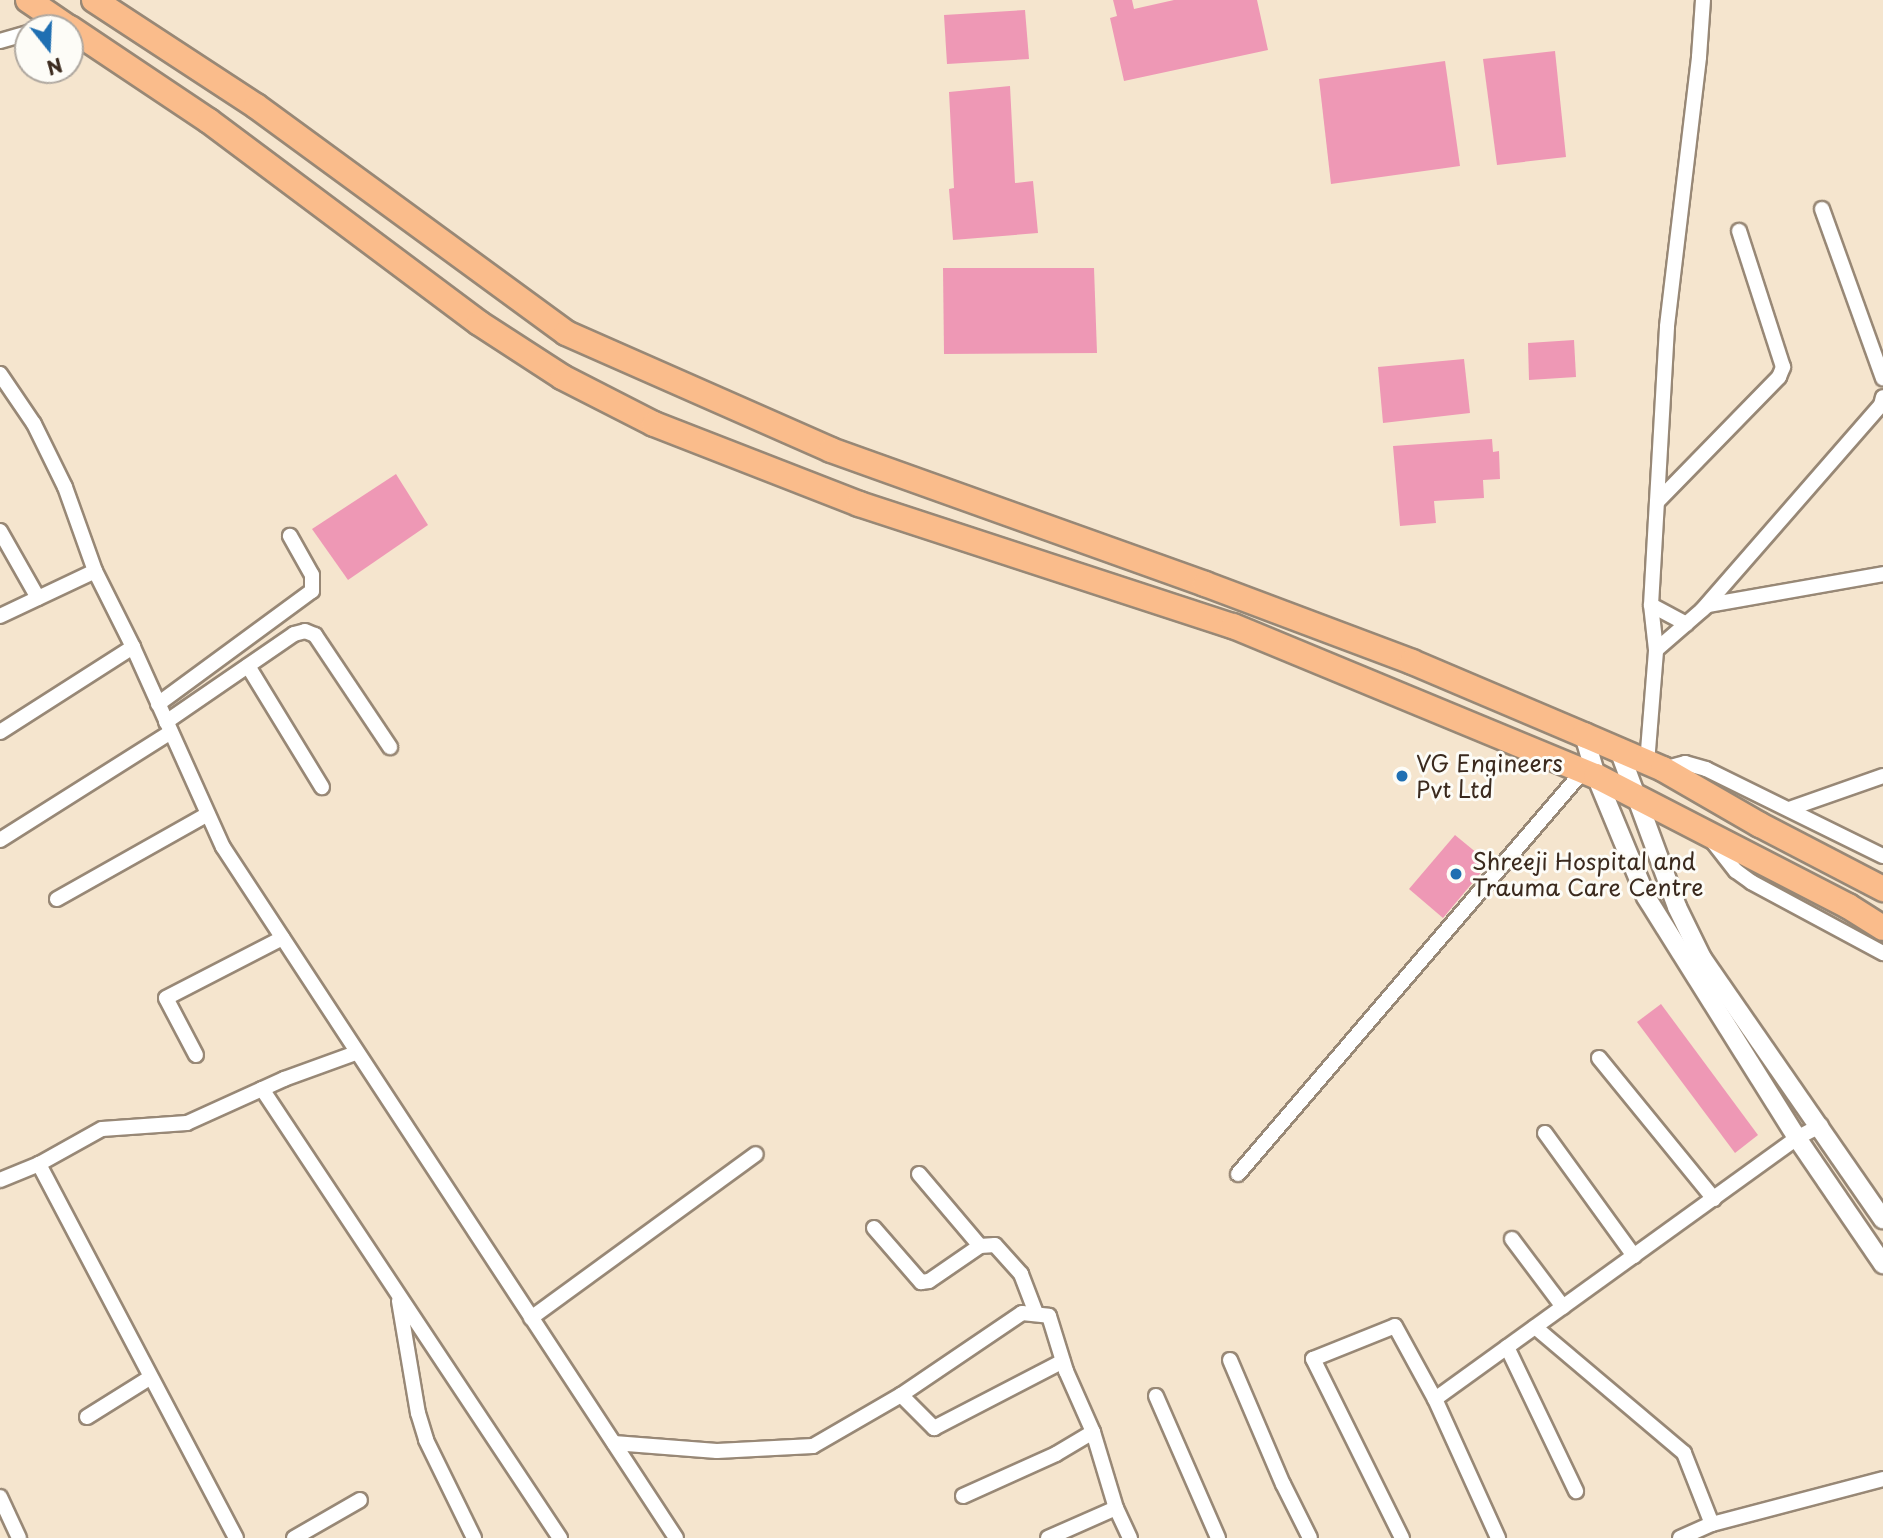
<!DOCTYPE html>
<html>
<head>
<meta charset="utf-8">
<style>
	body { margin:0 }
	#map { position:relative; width:1883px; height:1538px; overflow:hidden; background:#f5e5ce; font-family:"Playpen Sans",sans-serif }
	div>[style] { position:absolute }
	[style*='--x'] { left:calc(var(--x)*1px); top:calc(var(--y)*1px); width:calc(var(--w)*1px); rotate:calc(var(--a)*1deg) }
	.building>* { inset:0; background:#ee98b5 }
	.roads { filter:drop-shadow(2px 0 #988876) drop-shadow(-2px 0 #988876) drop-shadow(0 2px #988876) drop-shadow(0 -2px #988876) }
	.minor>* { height:14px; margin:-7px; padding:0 7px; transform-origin:7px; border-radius:7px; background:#fff }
	.tertiary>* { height:18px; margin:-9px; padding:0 9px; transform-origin:9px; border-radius:9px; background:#fff }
	.trunk>* { height:24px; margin:-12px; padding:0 12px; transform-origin:12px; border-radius:12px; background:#fabc8b }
	.dots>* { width:19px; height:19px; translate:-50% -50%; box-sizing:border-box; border:4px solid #fdfcf7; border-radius:50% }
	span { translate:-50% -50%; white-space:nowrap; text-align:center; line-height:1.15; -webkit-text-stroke:6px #fdfcf7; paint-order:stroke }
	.poi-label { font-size:23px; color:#3b2a1e }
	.left { translate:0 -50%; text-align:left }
	.north { position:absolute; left:14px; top:14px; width:70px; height:70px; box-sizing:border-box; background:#fdfcf7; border:2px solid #afa8a0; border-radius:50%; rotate:162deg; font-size:19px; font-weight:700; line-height:28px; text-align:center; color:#3b2a1e }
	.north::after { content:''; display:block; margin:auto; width:24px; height:32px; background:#1f6fb2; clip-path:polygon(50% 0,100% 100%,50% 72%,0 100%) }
</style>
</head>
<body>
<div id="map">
	<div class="building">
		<div style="clip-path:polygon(1113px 0,1132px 0,1134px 9px,1174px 0,1257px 0,1268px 50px,1124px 81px,1110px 18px,1117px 16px)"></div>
		<div style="clip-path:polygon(1025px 10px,1029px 59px,947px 64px,944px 15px)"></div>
		<div style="clip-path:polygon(1555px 51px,1566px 157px,1497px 165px,1483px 59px)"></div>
		<div style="clip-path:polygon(1445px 61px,1460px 166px,1331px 184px,1319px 79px)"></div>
		<div style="clip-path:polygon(1010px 86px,1015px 183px,1033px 181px,1038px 233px,953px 240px,949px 189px,954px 188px,949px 92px)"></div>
		<div style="clip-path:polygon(943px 268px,1094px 268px,1097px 353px,944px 354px)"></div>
		<div style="clip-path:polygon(1574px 340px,1576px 377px,1529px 380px,1528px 343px)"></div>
		<div style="clip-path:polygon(1464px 359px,1470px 413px,1383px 423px,1378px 367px)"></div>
		<div style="clip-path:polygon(1492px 439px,1493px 452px,1499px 451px,1500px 479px,1483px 480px,1484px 498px,1434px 501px,1436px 523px,1400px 526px,1393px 446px)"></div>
		<div style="clip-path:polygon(396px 474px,428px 525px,348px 580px,312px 529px)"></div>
		<div style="clip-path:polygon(1455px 835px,1489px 863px,1443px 918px,1409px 889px)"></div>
		<div style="clip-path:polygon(1661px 1004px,1758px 1135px,1735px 1153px,1637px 1022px)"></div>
	</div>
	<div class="roads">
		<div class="minor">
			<div style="--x:0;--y:41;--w:29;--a:-16"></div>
			<div style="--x:1822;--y:209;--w:180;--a:70.2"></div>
			<div style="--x:0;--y:374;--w:60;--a:55.8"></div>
			<div style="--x:34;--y:424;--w:70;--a:63.8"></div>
			<div style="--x:65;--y:487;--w:89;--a:70.3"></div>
			<div style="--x:95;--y:571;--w:85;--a:63.4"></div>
			<div style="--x:133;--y:647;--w:219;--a:65.8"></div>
			<div style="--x:223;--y:847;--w:826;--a:56.75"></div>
			<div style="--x:1657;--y:502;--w:175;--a:-45.7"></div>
			<div style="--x:1779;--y:377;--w:11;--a:-68"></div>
			<div style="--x:1783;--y:367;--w:143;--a:-107.9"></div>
			<div style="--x:0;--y:531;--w:77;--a:60.4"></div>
			<div style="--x:1651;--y:605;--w:40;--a:28"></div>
			<div style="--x:1702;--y:610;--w:272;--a:-48.9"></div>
			<div style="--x:1881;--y:405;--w:8;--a:-76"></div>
			<div style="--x:0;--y:616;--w:105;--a:-25.3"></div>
			<div style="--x:1656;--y:650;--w:69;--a:-40.9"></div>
			<div style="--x:1708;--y:605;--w:178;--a:-10"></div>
			<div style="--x:248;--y:666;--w:142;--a:58.6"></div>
			<div style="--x:158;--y:704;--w:191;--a:-36.3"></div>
			<div style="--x:312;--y:591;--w:16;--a:-90"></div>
			<div style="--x:312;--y:575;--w:45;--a:-119.4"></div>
			<div style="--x:166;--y:722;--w:155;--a:-34.5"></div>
			<div style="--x:294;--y:634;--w:11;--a:-15"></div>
			<div style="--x:305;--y:631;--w:11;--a:22"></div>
			<div style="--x:315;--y:635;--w:135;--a:56.2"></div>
			<div style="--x:0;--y:732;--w:158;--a:-32.6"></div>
			<div style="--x:1647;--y:763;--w:113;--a:-85.4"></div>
			<div style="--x:1656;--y:650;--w:45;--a:-96.3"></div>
			<div style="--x:1651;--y:605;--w:279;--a:-86.7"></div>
			<div style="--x:1667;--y:326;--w:271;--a:-83.2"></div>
			<div style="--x:1699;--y:57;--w:57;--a:-86"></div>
			<div style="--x:1663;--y:769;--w:23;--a:-15"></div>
			<div style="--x:1685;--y:763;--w:22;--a:16"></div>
			<div style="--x:1706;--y:769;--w:197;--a:26.2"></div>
			<div style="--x:1789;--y:809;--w:100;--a:-19.3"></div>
			<div style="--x:0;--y:840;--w:202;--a:-32.3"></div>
			<div style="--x:1713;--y:842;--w:37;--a:52"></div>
			<div style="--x:1736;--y:871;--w:19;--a:36"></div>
			<div style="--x:1751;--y:882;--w:150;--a:28.3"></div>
			<div style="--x:57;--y:899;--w:173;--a:-29.4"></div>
			<div style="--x:196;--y:1055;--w:64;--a:-117.8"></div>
			<div style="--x:166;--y:998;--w:131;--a:-27.3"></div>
			<div style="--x:1599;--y:1058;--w:182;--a:50.8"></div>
			<div style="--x:262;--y:1089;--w:539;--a:56.43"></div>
			<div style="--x:1545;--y:1133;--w:152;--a:54.1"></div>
			<div style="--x:919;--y:1174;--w:94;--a:49.7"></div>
			<div style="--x:1238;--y:1174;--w:531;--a:-49.43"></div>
			<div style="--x:0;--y:1180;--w:42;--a:-22.3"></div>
			<div style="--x:874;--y:1228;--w:72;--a:49"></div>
			<div style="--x:921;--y:1282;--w:8;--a:-7"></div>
			<div style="--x:929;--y:1281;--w:62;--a:-34.5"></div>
			<div style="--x:980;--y:1246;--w:15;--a:-4"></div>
			<div style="--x:995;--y:1245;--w:39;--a:48"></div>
			<div style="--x:1021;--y:1274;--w:42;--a:69"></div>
			<div style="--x:1512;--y:1239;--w:85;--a:53.1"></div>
			<div style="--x:399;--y:1301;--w:114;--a:80.4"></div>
			<div style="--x:418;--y:1413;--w:28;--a:73"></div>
			<div style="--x:426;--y:1440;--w:109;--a:63.9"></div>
			<div style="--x:531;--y:1318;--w:278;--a:-36.1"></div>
			<div style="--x:1535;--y:1327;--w:195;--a:40.2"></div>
			<div style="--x:1684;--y:1453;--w:76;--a:68.5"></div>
			<div style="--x:1507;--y:1347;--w:160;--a:64.4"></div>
			<div style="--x:1230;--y:1360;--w:135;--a:66.9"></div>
			<div style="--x:1283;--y:1484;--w:60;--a:63.4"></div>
			<div style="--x:901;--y:1395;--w:47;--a:45"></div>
			<div style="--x:934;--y:1428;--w:145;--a:-27.4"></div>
			<div style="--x:1156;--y:1396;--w:155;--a:66.4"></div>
			<div style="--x:1435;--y:1399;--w:153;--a:65.6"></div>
			<div style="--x:87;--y:1417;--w:75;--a:-32"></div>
			<div style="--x:614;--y:1443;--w:103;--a:4.4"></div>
			<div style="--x:717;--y:1451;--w:96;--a:-3"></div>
			<div style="--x:813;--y:1446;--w:102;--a:-30.1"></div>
			<div style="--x:901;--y:1395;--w:146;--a:-34.1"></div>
			<div style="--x:1022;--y:1313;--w:27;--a:6"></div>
			<div style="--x:1049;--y:1316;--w:58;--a:72.8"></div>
			<div style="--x:1066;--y:1371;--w:67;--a:66.1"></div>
			<div style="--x:1093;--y:1432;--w:79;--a:73.2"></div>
			<div style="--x:1116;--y:1508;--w:33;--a:65"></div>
			<div style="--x:963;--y:1496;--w:102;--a:-24.3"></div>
			<div style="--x:1056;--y:1454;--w:43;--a:-30.7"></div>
			<div style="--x:0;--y:1497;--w:45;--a:65.1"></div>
			<div style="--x:236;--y:1538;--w:423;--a:-117.8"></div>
			<div style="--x:39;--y:1164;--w:72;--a:-29.1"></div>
			<div style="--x:102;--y:1129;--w:85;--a:-4"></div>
			<div style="--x:187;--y:1123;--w:107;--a:-24.4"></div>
			<div style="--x:284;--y:1079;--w:77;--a:-19.9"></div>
			<div style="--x:294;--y:1538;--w:76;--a:-29.9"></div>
			<div style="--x:1048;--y:1538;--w:74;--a:-23.8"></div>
			<div style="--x:1402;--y:1538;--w:200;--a:-116.4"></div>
			<div style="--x:1313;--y:1359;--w:88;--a:-21.9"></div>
			<div style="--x:1395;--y:1326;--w:83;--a:61.3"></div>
			<div style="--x:1435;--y:1399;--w:446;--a:-35.8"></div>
			<div style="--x:1797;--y:1138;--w:27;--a:-28"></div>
			<div style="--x:1680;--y:1538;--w:35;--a:-24"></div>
			<div style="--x:1712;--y:1524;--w:177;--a:-14.7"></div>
		</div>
		<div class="tertiary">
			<div style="--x:1584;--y:735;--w:43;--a:73.7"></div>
			<div style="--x:1596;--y:776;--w:131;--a:67.5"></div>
			<div style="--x:1646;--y:897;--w:284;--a:57.9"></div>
			<div style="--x:1797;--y:1138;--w:153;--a:55.7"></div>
			<div style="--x:1619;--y:750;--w:167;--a:69.7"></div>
			<div style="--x:1677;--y:907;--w:57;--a:63.9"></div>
			<div style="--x:1702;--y:958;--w:318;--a:55.3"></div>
		</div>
		<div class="trunk">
			<div style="--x:28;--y:0;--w:50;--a:34.3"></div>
			<div style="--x:94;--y:0;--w:194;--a:33.2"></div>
			<div style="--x:256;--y:106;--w:384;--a:36.2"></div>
			<div style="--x:566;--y:333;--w:290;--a:23.8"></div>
			<div style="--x:831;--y:450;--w:397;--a:19.7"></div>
			<div style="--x:1205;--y:584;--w:221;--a:20.6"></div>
			<div style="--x:1412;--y:662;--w:187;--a:23"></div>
			<div style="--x:1584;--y:735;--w:86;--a:23.3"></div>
			<div style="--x:1663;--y:769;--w:112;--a:30"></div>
			<div style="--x:1760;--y:825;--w:139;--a:27.5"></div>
			<div style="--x:70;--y:28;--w:167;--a:33.8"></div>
			<div style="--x:209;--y:121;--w:337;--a:36.8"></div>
			<div style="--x:479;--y:323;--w:99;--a:33"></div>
			<div style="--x:562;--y:377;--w:103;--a:27.1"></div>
			<div style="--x:654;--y:424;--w:220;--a:21.3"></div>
			<div style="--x:859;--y:504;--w:393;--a:18.1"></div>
			<div style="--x:1233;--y:626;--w:393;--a:22.5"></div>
			<div style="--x:1596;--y:776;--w:284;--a:27.3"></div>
			<div style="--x:1848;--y:906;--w:41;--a:32.2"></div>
		</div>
	</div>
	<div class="dots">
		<div style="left:1402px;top:776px;background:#1f6fb2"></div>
		<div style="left:1456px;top:874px;background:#1f6fb2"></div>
	</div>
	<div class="poi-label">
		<span class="left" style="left:1416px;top:776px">VG Engineers<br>Pvt Ltd</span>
		<span class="left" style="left:1472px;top:874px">Shreeji Hospital and<br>Trauma Care Centre</span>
	</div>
	<div class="north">N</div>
</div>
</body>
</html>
